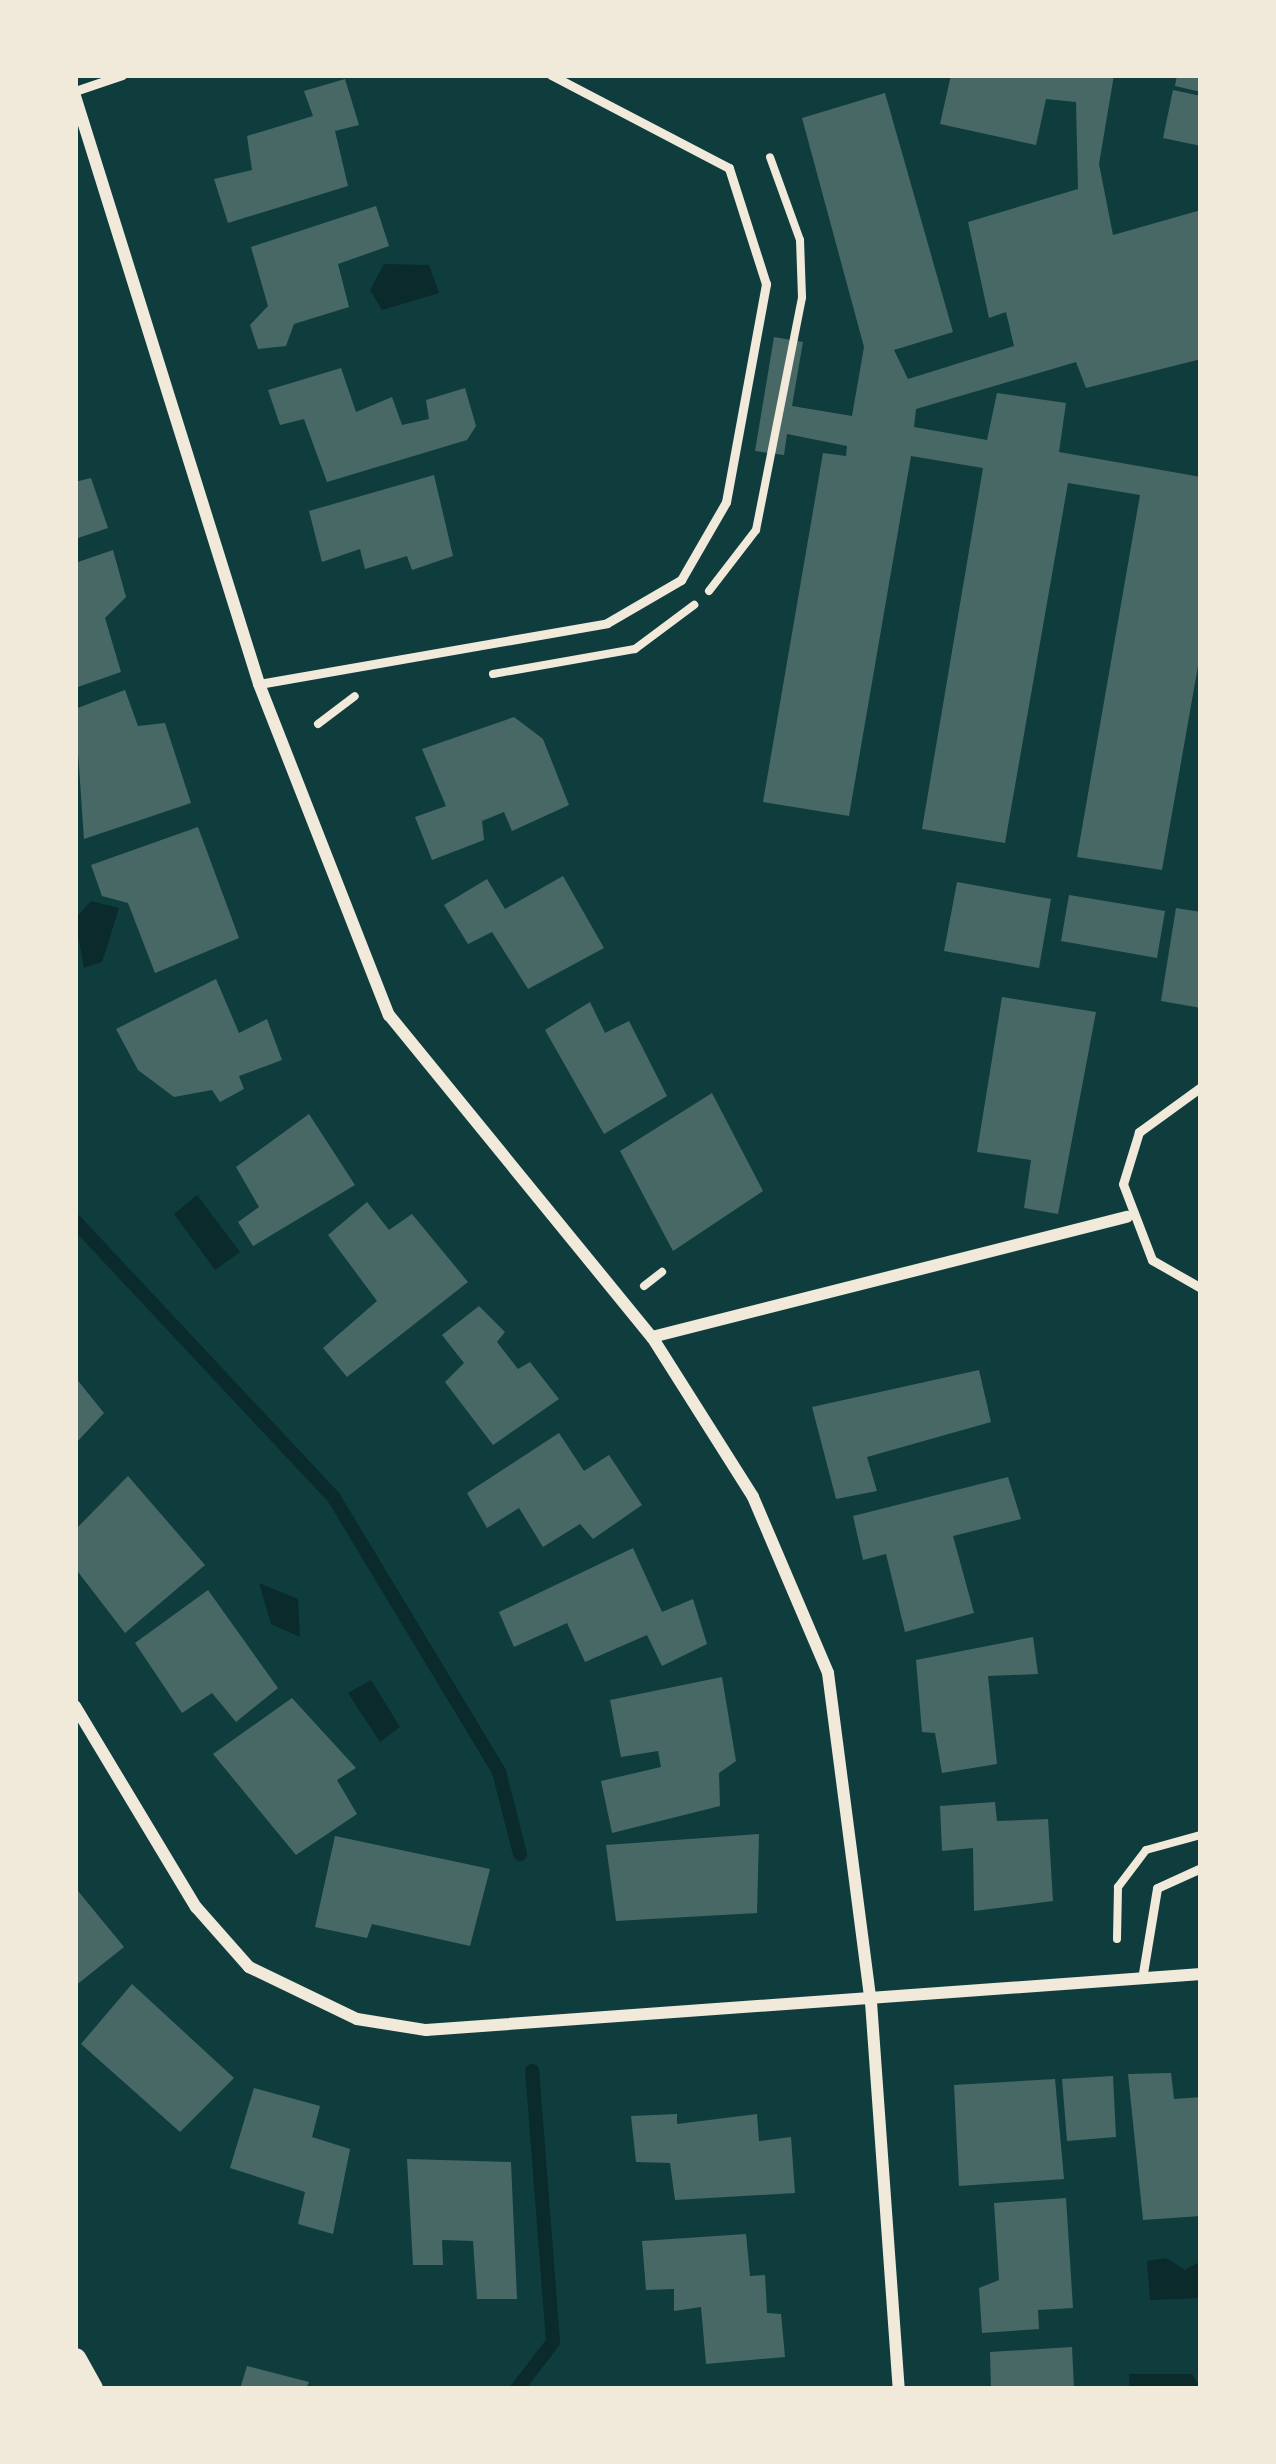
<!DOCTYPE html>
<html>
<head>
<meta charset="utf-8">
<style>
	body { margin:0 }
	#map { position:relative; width:1276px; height:2464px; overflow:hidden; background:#0f3d3e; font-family:Commissioner,sans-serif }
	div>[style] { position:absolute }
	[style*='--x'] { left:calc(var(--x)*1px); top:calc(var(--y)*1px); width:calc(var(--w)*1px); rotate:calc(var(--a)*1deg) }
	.water>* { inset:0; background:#0a2a2b }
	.stream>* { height:14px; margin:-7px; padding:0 7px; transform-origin:7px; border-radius:7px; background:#0a2a2b }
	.building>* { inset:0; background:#486865 }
	.path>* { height:8px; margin:-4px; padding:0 4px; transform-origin:4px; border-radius:4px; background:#f1e9da }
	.service>* { height:9px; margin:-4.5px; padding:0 4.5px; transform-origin:4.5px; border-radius:4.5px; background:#f1e9da }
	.minor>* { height:12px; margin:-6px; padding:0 6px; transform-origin:6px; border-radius:6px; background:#f1e9da }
	.secondary>* { height:24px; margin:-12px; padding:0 12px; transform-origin:12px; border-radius:12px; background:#f1e9da }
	span { translate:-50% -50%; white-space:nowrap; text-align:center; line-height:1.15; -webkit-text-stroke:9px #f1e9da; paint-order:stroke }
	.frame { position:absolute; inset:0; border:78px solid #f1e9da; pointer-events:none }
</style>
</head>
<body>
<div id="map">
	<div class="water">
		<div style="clip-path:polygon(384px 264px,429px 265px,439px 293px,382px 310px,370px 290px)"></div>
		<div style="clip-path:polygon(91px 901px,119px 908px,102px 962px,84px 968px,75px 919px)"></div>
		<div style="clip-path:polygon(197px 1195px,240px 1252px,215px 1270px,174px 1214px)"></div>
		<div style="clip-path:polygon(259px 1583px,298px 1599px,300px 1637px,271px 1624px)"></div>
		<div style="clip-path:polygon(371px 1680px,400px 1727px,380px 1742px,348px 1693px)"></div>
		<div style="clip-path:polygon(1166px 2258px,1185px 2270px,1201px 2261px,1201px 2298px,1150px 2300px,1147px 2261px)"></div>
		<div style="clip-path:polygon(1129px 2374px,1192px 2374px,1201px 2389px,1130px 2389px)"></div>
	</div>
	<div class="stream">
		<div style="--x:75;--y:1221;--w:379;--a:46.9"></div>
		<div style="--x:334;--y:1498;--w:320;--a:58.9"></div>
		<div style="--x:499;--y:1772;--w:85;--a:75.6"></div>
		<div style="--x:517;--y:2389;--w:59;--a:-52.5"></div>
		<div style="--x:553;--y:2342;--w:272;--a:-94.4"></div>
	</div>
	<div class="building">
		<div style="clip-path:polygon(951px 75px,1114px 75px,1099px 164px,1113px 235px,1201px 210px,1201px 359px,1086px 388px,1076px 362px,916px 409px,914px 427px,987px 440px,997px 393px,1066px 403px,1059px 452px,1201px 477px,1201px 649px,1162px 870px,1077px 857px,1140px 495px,1068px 483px,1005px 843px,922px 829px,983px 468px,911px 456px,849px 816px,763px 802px,823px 453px,846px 456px,847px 446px,787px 434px,784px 455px,755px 451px,774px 337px,803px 342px,792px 406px,852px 416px,864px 347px,802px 118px,885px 93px,953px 332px,894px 350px,908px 379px,1014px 346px,1006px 312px,989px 318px,968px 222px,1078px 189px,1076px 102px,1046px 99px,1036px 145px,940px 124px)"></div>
		<div style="clip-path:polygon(1177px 75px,1201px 75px,1201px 92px,1175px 86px)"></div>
		<div style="clip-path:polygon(345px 79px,359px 125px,335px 131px,348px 186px,228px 223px,214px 179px,252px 170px,247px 136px,313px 116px,304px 91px)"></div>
		<div style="clip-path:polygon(1173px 90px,1201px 96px,1201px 146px,1163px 138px)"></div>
		<div style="clip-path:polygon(376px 206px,389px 246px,338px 264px,349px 307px,294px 324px,286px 346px,258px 349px,250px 325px,268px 306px,251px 247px)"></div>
		<div style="clip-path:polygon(341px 368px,356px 412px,392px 397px,402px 425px,429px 419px,426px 400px,465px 388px,476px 426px,467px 440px,327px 482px,304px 419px,280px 425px,268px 390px)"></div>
		<div style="clip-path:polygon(434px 475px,453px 556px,412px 570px,407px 556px,365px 569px,360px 549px,322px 562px,309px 511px)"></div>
		<div style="clip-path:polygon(91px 478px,108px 528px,75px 539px,75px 482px)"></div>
		<div style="clip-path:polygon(113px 550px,126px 597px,105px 618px,121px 672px,75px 688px,75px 563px)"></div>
		<div style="clip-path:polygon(125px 690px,138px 726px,165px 723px,191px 803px,84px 839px,75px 709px)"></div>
		<div style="clip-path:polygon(514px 717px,543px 739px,569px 805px,512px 831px,504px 812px,482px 821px,484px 840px,432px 860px,415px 817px,446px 806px,422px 749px)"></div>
		<div style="clip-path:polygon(198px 827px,239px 938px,155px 973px,128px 903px,102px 896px,91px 865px)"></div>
		<div style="clip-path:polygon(563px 876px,604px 948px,528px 989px,492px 932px,468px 944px,444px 905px,487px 879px,505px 909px)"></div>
		<div style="clip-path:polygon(957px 882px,1051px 899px,1039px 968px,944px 951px)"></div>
		<div style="clip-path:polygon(1069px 895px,1165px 911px,1157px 958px,1061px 941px)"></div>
		<div style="clip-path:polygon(1176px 908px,1201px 912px,1201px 1008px,1161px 1001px)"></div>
		<div style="clip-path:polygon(216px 979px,239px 1033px,267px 1019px,282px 1060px,239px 1076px,244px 1089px,220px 1102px,212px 1090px,174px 1097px,138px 1070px,116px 1029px)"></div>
		<div style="clip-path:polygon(1002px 997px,1096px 1012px,1058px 1214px,1024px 1208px,1031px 1160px,977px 1152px)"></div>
		<div style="clip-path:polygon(590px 1002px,605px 1033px,629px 1021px,667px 1096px,604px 1134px,545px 1030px)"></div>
		<div style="clip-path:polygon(712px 1093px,763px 1191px,673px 1251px,620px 1151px)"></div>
		<div style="clip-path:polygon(309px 1114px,355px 1185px,253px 1246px,238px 1222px,259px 1207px,236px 1167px)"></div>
		<div style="clip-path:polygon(367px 1202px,389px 1230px,412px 1214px,468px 1282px,347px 1377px,323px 1348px,377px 1301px,328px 1235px)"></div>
		<div style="clip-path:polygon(479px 1306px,505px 1332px,497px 1342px,518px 1369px,530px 1362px,559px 1399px,493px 1445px,445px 1382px,464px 1363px,442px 1335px)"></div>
		<div style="clip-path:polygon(979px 1370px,991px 1422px,867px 1457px,877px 1491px,836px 1499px,812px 1407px)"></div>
		<div style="clip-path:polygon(75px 1377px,104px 1413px,75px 1444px)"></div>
		<div style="clip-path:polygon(559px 1433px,584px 1471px,609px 1455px,642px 1505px,593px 1539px,580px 1524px,543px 1547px,519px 1508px,487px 1528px,467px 1493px)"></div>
		<div style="clip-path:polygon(128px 1476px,205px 1565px,125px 1633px,75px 1568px,75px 1530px)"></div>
		<div style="clip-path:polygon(1008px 1477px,1021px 1519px,953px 1536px,974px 1613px,905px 1632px,886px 1554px,863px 1560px,853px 1516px)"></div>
		<div style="clip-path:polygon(633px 1548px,662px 1612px,693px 1599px,707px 1644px,662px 1666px,647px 1635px,585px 1662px,567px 1623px,514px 1647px,499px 1612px)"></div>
		<div style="clip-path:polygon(208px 1590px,278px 1688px,236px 1722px,212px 1693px,182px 1713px,135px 1643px)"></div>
		<div style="clip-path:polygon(1033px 1637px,1038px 1674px,988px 1676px,997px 1764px,942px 1773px,935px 1733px,922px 1732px,916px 1660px)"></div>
		<div style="clip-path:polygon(722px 1677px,736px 1761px,719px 1773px,720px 1806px,612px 1833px,601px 1781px,661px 1767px,658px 1751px,621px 1757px,610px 1700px)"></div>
		<div style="clip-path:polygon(292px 1698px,356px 1768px,337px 1780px,357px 1814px,296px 1855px,213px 1754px)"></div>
		<div style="clip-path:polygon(995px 1802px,997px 1821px,1048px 1819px,1053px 1901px,974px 1911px,973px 1848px,942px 1851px,940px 1806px)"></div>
		<div style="clip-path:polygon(759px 1834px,757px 1913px,616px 1921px,606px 1845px)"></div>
		<div style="clip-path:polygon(335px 1836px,490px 1869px,470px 1946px,372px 1924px,367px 1938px,315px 1927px)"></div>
		<div style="clip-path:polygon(78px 1891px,124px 1947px,75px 1986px,75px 1893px)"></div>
		<div style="clip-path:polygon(132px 1984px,234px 2078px,180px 2132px,81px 2044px)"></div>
		<div style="clip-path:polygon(1171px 2073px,1174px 2099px,1201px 2097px,1201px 2216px,1143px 2220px,1128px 2074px)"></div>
		<div style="clip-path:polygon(1113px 2076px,1116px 2137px,1067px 2141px,1062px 2079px)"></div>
		<div style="clip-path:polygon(1055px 2079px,1064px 2179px,959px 2186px,954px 2085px)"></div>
		<div style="clip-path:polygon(254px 2088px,320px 2106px,312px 2137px,350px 2149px,333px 2234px,298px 2224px,305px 2192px,230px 2168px)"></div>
		<div style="clip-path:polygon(677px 2114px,677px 2124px,757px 2114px,759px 2141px,791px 2137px,795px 2193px,675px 2200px,670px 2163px,636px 2162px,631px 2116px)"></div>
		<div style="clip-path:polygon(407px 2159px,511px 2162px,517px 2299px,477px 2299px,473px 2241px,442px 2240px,443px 2265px,413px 2265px)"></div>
		<div style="clip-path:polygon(1066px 2198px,1073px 2308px,1038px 2310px,1039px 2329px,982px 2333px,979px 2288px,999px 2280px,994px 2203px)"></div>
		<div style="clip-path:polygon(746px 2234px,750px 2276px,765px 2275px,767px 2313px,781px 2314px,785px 2357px,706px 2364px,701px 2307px,674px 2311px,674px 2289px,646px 2290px,642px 2241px)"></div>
		<div style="clip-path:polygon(1072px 2347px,1074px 2389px,991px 2389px,990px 2352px)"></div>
		<div style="clip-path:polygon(247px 2366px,309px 2382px,306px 2389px,240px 2389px)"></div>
	</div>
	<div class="path">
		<div style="--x:709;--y:591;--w:77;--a:-52.4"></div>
		<div style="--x:756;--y:530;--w:237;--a:-78.8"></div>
		<div style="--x:802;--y:297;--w:57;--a:-92"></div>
		<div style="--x:800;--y:240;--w:88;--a:-109.9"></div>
		<div style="--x:493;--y:674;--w:144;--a:-10"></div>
		<div style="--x:635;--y:649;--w:74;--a:-36.7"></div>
		<div style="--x:318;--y:724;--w:46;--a:-37.1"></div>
		<div style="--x:644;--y:1286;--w:23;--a:-38"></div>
		<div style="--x:1117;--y:1939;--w:52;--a:-88.9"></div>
		<div style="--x:1118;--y:1887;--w:46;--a:-52.9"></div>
		<div style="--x:1146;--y:1850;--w:57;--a:-15.3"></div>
	</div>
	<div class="service">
		<div style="--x:75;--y:91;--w:50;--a:-18.8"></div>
		<div style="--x:259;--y:684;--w:353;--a:-9.9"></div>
		<div style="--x:607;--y:623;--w:86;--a:-30.2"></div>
		<div style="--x:681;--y:580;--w:90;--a:-60"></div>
		<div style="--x:726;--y:502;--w:222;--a:-79.6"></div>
		<div style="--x:766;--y:284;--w:122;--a:-107.7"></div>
		<div style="--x:729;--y:168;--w:201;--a:-152.4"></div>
		<div style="--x:1201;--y:1087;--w:77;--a:144"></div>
		<div style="--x:1139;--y:1132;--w:54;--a:107.1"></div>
		<div style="--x:1123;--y:1184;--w:81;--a:69.1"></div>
		<div style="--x:1152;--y:1260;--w:56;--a:29.7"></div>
		<div style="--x:1142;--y:1979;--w:92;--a:-80.6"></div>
		<div style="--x:1157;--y:1888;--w:48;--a:-24.4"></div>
	</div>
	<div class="minor">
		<div style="--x:75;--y:96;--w:616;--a:72.62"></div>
		<div style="--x:259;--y:684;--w:356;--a:68.6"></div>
		<div style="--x:389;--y:1015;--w:416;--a:50.8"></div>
		<div style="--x:652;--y:1337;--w:189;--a:57.7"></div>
		<div style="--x:753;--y:1497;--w:191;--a:66.9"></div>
		<div style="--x:828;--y:1673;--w:332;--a:82.6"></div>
		<div style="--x:871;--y:2002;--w:388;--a:85.9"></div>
		<div style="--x:652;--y:1337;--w:490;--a:-14.2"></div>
		<div style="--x:75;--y:1706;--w:235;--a:59"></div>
		<div style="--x:196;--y:1907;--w:80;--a:48.5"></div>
		<div style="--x:249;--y:1967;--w:120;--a:25.7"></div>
		<div style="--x:357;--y:2019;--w:70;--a:9.1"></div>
		<div style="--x:426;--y:2030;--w:777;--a:-4.13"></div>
	</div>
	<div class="secondary">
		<div style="--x:75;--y:2360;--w:33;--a:61"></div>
	</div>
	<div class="frame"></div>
</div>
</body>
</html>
